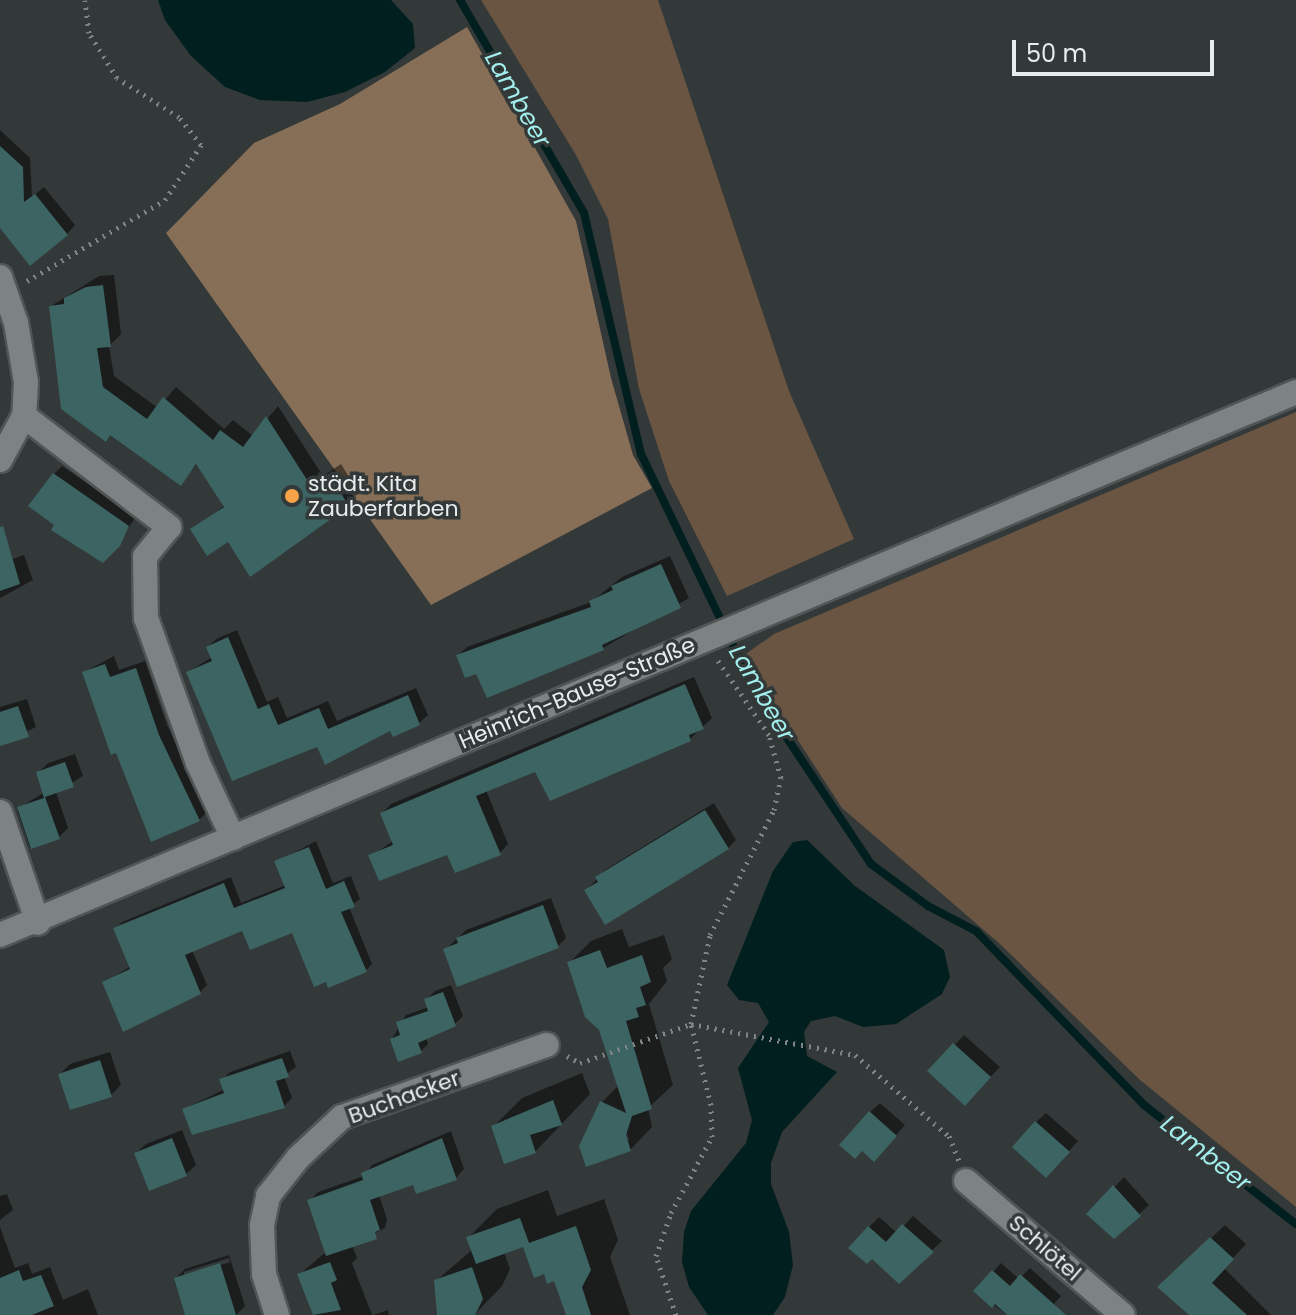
<!DOCTYPE html>
<html>
<head>
<meta charset="utf-8">
<style>
	body { margin:0 }
	#map { position:relative; width:1296px; height:1315px; overflow:hidden; background:#333838; font-family:Poppins,sans-serif }
	div>[style] { position:absolute }
	[style*='--x'] { left:calc(var(--x)*1px); top:calc(var(--y)*1px); width:calc(var(--w)*1px); rotate:calc(var(--a)*1deg) }
	.green>* { inset:0; background:#695542 }
	.forest>* { inset:0; background:#866e57 }
	.water>* { inset:0; background:#011f1f }
	.shadow>* { inset:0; background:#0007 }
	.stream>* { height:8px; margin:-4px; padding:0 4px; transform-origin:4px; border-radius:4px; background:#011f1f }
	.building>* { inset:0; background:#3c6463 }
	.path>* { height:5px; margin-top:-2.5px; transform-origin:0; background:repeating-linear-gradient(90deg,#808484 0 2px,transparent 0 8px) }
	.roads { filter:drop-shadow(2px 0 #505555) drop-shadow(-2px 0 #505555) drop-shadow(0 2px #505555) drop-shadow(0 -2px #505555) }
	.minor>* { height:24px; margin:-12px; padding:0 12px; transform-origin:12px; border-radius:12px; background:#7c8382 }
	.dots>* { width:22px; height:22px; translate:-50% -50%; box-sizing:border-box; border:4px solid #333838; border-radius:50% }
	span { translate:-50% -50%; white-space:nowrap; text-align:center; line-height:1.15; -webkit-text-stroke:7px #333838; paint-order:stroke }
	.poi-label { font-size:22px; color:#e9ecec }
	.left { translate:0 -50%; text-align:left }
	.street-label { font-size:22px; color:#e9ecec }
	.water-label { font-size:24px; color:#a3efee; font-style:italic }
	.scale { position:absolute; left:1012px; top:40px; width:202px; height:36px; box-sizing:border-box; border:4px solid #e9ecec; border-top:0; padding-left:10px; font-size:24px; line-height:28px; white-space:nowrap; color:#e9ecec; -webkit-text-stroke:6px #333838; paint-order:stroke }
</style>
</head>
<body>
<div id="map">
	<div class="green">
		<div style="clip-path:polygon(481px 0,658px 0,789px 391px,854px 539px,727px 596px,669px 481px,639px 389px,608px 219px,576px 155px)"></div>
		<div style="clip-path:polygon(1296px 412px,1296px 1207px,1140px 1080px,1000px 944px,842px 808px,743px 656px,774px 634px)"></div>
	</div>
	<div class="forest">
		<div style="clip-path:polygon(467px 27px,576px 221px,611px 378px,633px 455px,652px 488px,431px 605px,166px 233px,254px 143px,340px 104px)"></div>
	</div>
	<div class="water">
		<div style="clip-path:polygon(158px 0,391px 0,413px 24px,415px 48px,385px 72px,345px 92px,307px 102px,260px 100px,225px 87px,191px 56px,165px 20px)"></div>
		<div style="clip-path:polygon(807px 840px,855px 886px,944px 950px,950px 977px,942px 994px,896px 1024px,863px 1027px,835px 1016px,811px 1021px,804px 1032px,807px 1056px,837px 1072px,782px 1132px,771px 1163px,771px 1184px,789px 1232px,793px 1265px,785px 1297px,773px 1315px,708px 1315px,689px 1287px,682px 1262px,684px 1232px,691px 1211px,746px 1143px,752px 1120px,738px 1068px,769px 1022px,758px 1003px,739px 1000px,727px 985px,773px 871px,793px 842px)"></div>
	</div>
	<div class="shadow">
		<div style="clip-path:polygon(0 130px,30px 158px,32px 197px,44px 187px,75px 225px,67px 234px,0 215px)"></div>
		<div style="clip-path:polygon(114px 275px,121px 334px,109px 346px,114px 376px,158px 408px,176px 387px,224px 429px,233px 420px,253px 436px,278px 406px,323px 476px,341px 464px,359px 493px,250px 574px,228px 540px,193px 530px,225px 505px,198px 463px,180px 484px,111px 433px,51px 306px,99px 276px)"></div>
		<div style="clip-path:polygon(62px 466px,136px 517px,111px 553px,57px 525px,54px 474px)"></div>
		<div style="clip-path:polygon(6px 541px,13px 559px,24px 555px,33px 580px,0 598px,0 544px)"></div>
		<div style="clip-path:polygon(670px 556px,689px 598px,603px 648px,488px 695px,478px 671px,458px 655px,467px 647px,591px 602px,622px 577px)"></div>
		<div style="clip-path:polygon(237px 630px,267px 702px,278px 697px,287px 718px,328px 701px,337px 721px,416px 688px,428px 715px,419px 723px,318px 744px,233px 779px,188px 672px,212px 657px,208px 647px,216px 639px)"></div>
		<div style="clip-path:polygon(114px 656px,119px 670px,145px 661px,167px 725px,208px 811px,199px 820px,84px 672px)"></div>
		<div style="clip-path:polygon(694px 677px,712px 718px,690px 739px,535px 769px,486px 790px,508px 844px,500px 853px,371px 856px,393px 841px,382px 813px,391px 804px)"></div>
		<div style="clip-path:polygon(27px 699px,36px 727px,0 744px,0 707px)"></div>
		<div style="clip-path:polygon(75px 754px,83px 776px,56px 792px,68px 828px,58px 838px,30px 848px,17px 809px,45px 792px,38px 773px,48px 763px)"></div>
		<div style="clip-path:polygon(714px 803px,736px 840px,728px 848px,586px 891px,605px 870px)"></div>
		<div style="clip-path:polygon(316px 841px,333px 883px,351px 876px,360px 899px,349px 907px,372px 964px,365px 971px,293px 930px,244px 929px,192px 950px,207px 985px,200px 992px,104px 983px,131px 966px,115px 929px,122px 922px,231px 877px,241px 903px,286px 885px,277px 862px)"></div>
		<div style="clip-path:polygon(551px 898px,566px 938px,558px 946px,445px 950px,466px 930px)"></div>
		<div style="clip-path:polygon(evenodd,622px 929px,629px 947px,664px 935px,672px 959px,663px 968px,667px 981px,649px 1004px,673px 1085px,648px 1108px,652px 1127px,630px 1150px,602px 1102px,619px 1085px,601px 1029px,569px 963px,591px 941px,622px 929px,624px 1124px,629px 1140px,625px 1140px,624px 1124px)"></div>
		<div style="clip-path:polygon(451px 985px,463px 1016px,455px 1024px,426px 1037px,428px 1044px,420px 1052px,392px 1039px,406px 1015px,429px 1007px,427px 999px,435px 991px)"></div>
		<div style="clip-path:polygon(964px 1035px,1000px 1067px,975px 1093px,930px 1071px)"></div>
		<div style="clip-path:polygon(290px 1051px,296px 1067px,284px 1076px,292px 1098px,284px 1106px,184px 1109px,225px 1089px,222px 1080px,230px 1072px)"></div>
		<div style="clip-path:polygon(110px 1052px,121px 1085px,111px 1095px,60px 1074px,70px 1064px)"></div>
		<div style="clip-path:polygon(582px 1073px,590px 1094px,535px 1152px,493px 1127px,522px 1098px)"></div>
		<div style="clip-path:polygon(880px 1103px,905px 1125px,884px 1149px,870px 1112px)"></div>
		<div style="clip-path:polygon(1046px 1113px,1078px 1141px,1056px 1166px,1036px 1122px)"></div>
		<div style="clip-path:polygon(182px 1130px,196px 1165px,186px 1174px,136px 1153px,146px 1144px)"></div>
		<div style="clip-path:polygon(451px 1131px,464px 1169px,456px 1178px,414px 1182px,379px 1195px,387px 1219px,385px 1228px,352px 1245px,357px 1258px,352px 1263px,372px 1315px,313px 1315px,300px 1274px,327px 1251px,310px 1201px,318px 1192px,364px 1176px,372px 1165px)"></div>
		<div style="clip-path:polygon(1124px 1177px,1149px 1205px,1114px 1237px,1089px 1214px)"></div>
		<div style="clip-path:polygon(548px 1190px,557px 1216px,604px 1199px,618px 1240px,610px 1257px,630px 1315px,568px 1315px,555px 1279px,524px 1245px,504px 1252px,510px 1269px,502px 1286px,474px 1315px,439px 1315px,437px 1280px,473px 1249px,469px 1237px,497px 1209px)"></div>
		<div style="clip-path:polygon(7px 1194px,13px 1210px,0 1220px,0 1196px)"></div>
		<div style="clip-path:polygon(913px 1216px,942px 1241px,899px 1281px,869px 1227px,879px 1217px,897px 1233px)"></div>
		<div style="clip-path:polygon(1225px 1225px,1246px 1244px,1224px 1268px,1271px 1315px,1196px 1315px,1174px 1273px)"></div>
		<div style="clip-path:polygon(0 1227px,15px 1268px,28px 1263px,32px 1274px,50px 1267px,63px 1300px,88px 1289px,98px 1315px,0 1315px)"></div>
		<div style="clip-path:polygon(evenodd,229px 1255px,245px 1306px,236px 1315px,187px 1315px,176px 1278px,185px 1269px,229px 1255px,229px 1258px,230px 1262px,184px 1277px,184px 1272px,229px 1258px)"></div>
		<div style="clip-path:polygon(1001px 1263px,1019px 1279px,1030px 1268px,1061px 1296px,1044px 1315px,1007px 1315px,976px 1291px)"></div>
		<div style="clip-path:polygon(388px 1310px,389px 1315px,373px 1315px)"></div>
	</div>
	<div class="stream">
		<div style="--x:460;--y:0;--w:246;--a:59.8"></div>
		<div style="--x:584;--y:213;--w:248;--a:76.7"></div>
		<div style="--x:641;--y:454;--w:259;--a:64.3"></div>
		<div style="--x:753;--y:687;--w:213;--a:56.3"></div>
		<div style="--x:871;--y:864;--w:71;--a:36.4"></div>
		<div style="--x:928;--y:906;--w:54;--a:27.5"></div>
		<div style="--x:976;--y:931;--w:242;--a:46"></div>
		<div style="--x:1144;--y:1105;--w:193;--a:38.1"></div>
	</div>
	<div class="building">
		<div style="clip-path:polygon(0 146px,23px 167px,24px 202px,35px 194px,68px 235px,30px 266px,0 228px)"></div>
		<div style="clip-path:polygon(103px 285px,111px 347px,97px 348px,103px 387px,147px 419px,163px 397px,213px 440px,220px 430px,243px 447px,266px 416px,311px 486px,329px 474px,349px 506px,250px 577px,228px 542px,207px 556px,190px 529px,224px 507px,196px 464px,181px 486px,110px 435px,106px 442px,61px 409px,49px 306px,64px 304px,64px 298px,86px 287px)"></div>
		<div style="clip-path:polygon(53px 473px,129px 526px,120px 546px,103px 563px,51px 530px,54px 525px,28px 506px)"></div>
		<div style="clip-path:polygon(3px 526px,20px 584px,0 591px,0 527px)"></div>
		<div style="clip-path:polygon(661px 564px,681px 608px,602px 645px,604px 650px,487px 698px,476px 674px,465px 678px,456px 655px,591px 607px,589px 601px,613px 590px,611px 586px)"></div>
		<div style="clip-path:polygon(228px 637px,258px 709px,269px 704px,278px 725px,319px 708px,328px 729px,408px 695px,420px 725px,393px 737px,390px 731px,325px 765px,317px 747px,232px 781px,186px 672px,212px 661px,206px 647px)"></div>
		<div style="clip-path:polygon(105px 664px,110px 677px,136px 668px,159px 735px,200px 821px,151px 842px,116px 753px,111px 755px,82px 672px)"></div>
		<div style="clip-path:polygon(685px 684px,704px 729px,689px 735px,691px 741px,550px 801px,535px 772px,476px 796px,501px 855px,455px 873px,447px 855px,379px 881px,368px 855px,393px 845px,380px 813px)"></div>
		<div style="clip-path:polygon(18px 706px,29px 737px,0 746px,0 712px)"></div>
		<div style="clip-path:polygon(65px 762px,74px 787px,45px 797px,60px 839px,31px 849px,17px 807px,44px 798px,36px 772px)"></div>
		<div style="clip-path:polygon(705px 810px,729px 849px,605px 925px,584px 890px,598px 882px,595px 877px)"></div>
		<div style="clip-path:polygon(309px 847px,326px 889px,344px 881px,355px 907px,341px 912px,367px 972px,328px 988px,326px 982px,314px 987px,292px 933px,250px 950px,242px 931px,185px 955px,201px 994px,123px 1032px,102px 982px,130px 969px,113px 928px,224px 883px,234px 908px,285px 888px,274px 861px)"></div>
		<div style="clip-path:polygon(543px 905px,559px 948px,457px 987px,443px 949px,458px 943px,456px 938px)"></div>
		<div style="clip-path:polygon(600px 950px,607px 968px,642px 955px,651px 982px,640px 987px,646px 1005px,636px 1008px,639px 1017px,626px 1021px,652px 1109px,632px 1116px,626px 1135px,631px 1151px,586px 1167px,579px 1146px,600px 1101px,626px 1113px,599px 1030px,585px 1017px,567px 962px)"></div>
		<div style="clip-path:polygon(443px 992px,456px 1026px,418px 1043px,422px 1053px,398px 1062px,390px 1039px,400px 1035px,396px 1022px,428px 1011px,424px 999px)"></div>
		<div style="clip-path:polygon(953px 1043px,991px 1077px,965px 1106px,927px 1071px)"></div>
		<div style="clip-path:polygon(282px 1058px,289px 1077px,276px 1081px,285px 1108px,192px 1135px,182px 1109px,224px 1093px,219px 1079px)"></div>
		<div style="clip-path:polygon(100px 1060px,112px 1097px,70px 1110px,58px 1074px)"></div>
		<div style="clip-path:polygon(553px 1100px,562px 1125px,530px 1135px,536px 1153px,504px 1164px,491px 1126px)"></div>
		<div style="clip-path:polygon(869px 1111px,897px 1136px,874px 1162px,862px 1151px,855px 1159px,839px 1145px)"></div>
		<div style="clip-path:polygon(1035px 1121px,1070px 1152px,1046px 1178px,1012px 1147px)"></div>
		<div style="clip-path:polygon(172px 1138px,187px 1176px,149px 1191px,134px 1153px)"></div>
		<div style="clip-path:polygon(442px 1138px,457px 1180px,416px 1194px,413px 1185px,370px 1200px,380px 1230px,375px 1232px,377px 1239px,326px 1256px,307px 1200px,363px 1180px,361px 1173px)"></div>
		<div style="clip-path:polygon(1113px 1185px,1141px 1216px,1114px 1239px,1086px 1214px)"></div>
		<div style="clip-path:polygon(520px 1218px,529px 1243px,576px 1226px,591px 1270px,582px 1287px,591px 1315px,566px 1315px,554px 1281px,547px 1284px,544px 1274px,534px 1278px,523px 1247px,476px 1264px,466px 1237px)"></div>
		<div style="clip-path:polygon(902px 1224px,934px 1252px,899px 1284px,872px 1259px,867px 1264px,848px 1248px,868px 1226px,886px 1242px)"></div>
		<div style="clip-path:polygon(1210px 1237px,1234px 1259px,1212px 1283px,1247px 1315px,1189px 1315px,1157px 1287px)"></div>
		<div style="clip-path:polygon(330px 1262px,337px 1280px,331px 1283px,341px 1310px,313px 1315px,297px 1274px)"></div>
		<div style="clip-path:polygon(220px 1263px,236px 1315px,185px 1315px,174px 1278px)"></div>
		<div style="clip-path:polygon(472px 1267px,483px 1299px,475px 1315px,437px 1315px,434px 1280px)"></div>
		<div style="clip-path:polygon(19px 1270px,23px 1281px,41px 1275px,54px 1306px,32px 1315px,0 1315px,0 1278px)"></div>
		<div style="clip-path:polygon(992px 1270px,1010px 1286px,1020px 1274px,1066px 1315px,1007px 1315px,995px 1304px,992px 1308px,973px 1291px)"></div>
	</div>
	<div class="path">
		<div style="--x:27;--y:281;--w:160;--a:-30.4"></div>
		<div style="--x:165;--y:200;--w:66;--a:-56.8"></div>
		<div style="--x:201;--y:145;--w:36;--a:-128"></div>
		<div style="--x:179;--y:117;--w:73;--a:-147.8"></div>
		<div style="--x:117;--y:78;--w:53;--a:-121.9"></div>
		<div style="--x:89;--y:33;--w:33;--a:-97"></div>
		<div style="--x:567;--y:1056;--w:15;--a:28"></div>
		<div style="--x:580;--y:1063;--w:118;--a:-19.4"></div>
		<div style="--x:691;--y:1024;--w:167;--a:10.7"></div>
		<div style="--x:855;--y:1055;--w:124;--a:40.8"></div>
		<div style="--x:949;--y:1136;--w:27;--a:68"></div>
		<div style="--x:676;--y:1315;--w:62;--a:-108.7"></div>
		<div style="--x:656;--y:1256;--w:46;--a:-70.8"></div>
		<div style="--x:671;--y:1213;--w:86;--a:-61.7"></div>
		<div style="--x:712;--y:1137;--w:32;--a:-92"></div>
		<div style="--x:711;--y:1105;--w:83;--a:-103.9"></div>
		<div style="--x:691;--y:1024;--w:91;--a:-77.9"></div>
		<div style="--x:710;--y:935;--w:140;--a:-62.9"></div>
		<div style="--x:774;--y:810;--w:33;--a:-78"></div>
		<div style="--x:781;--y:778;--w:45;--a:-105.6"></div>
		<div style="--x:769;--y:735;--w:92;--a:-124.4"></div>
	</div>
	<div class="roads">
		<div class="minor">
			<div style="--x:0;--y:277;--w:49;--a:70.8"></div>
			<div style="--x:16;--y:323;--w:60;--a:80.4"></div>
			<div style="--x:26;--y:382;--w:34;--a:93"></div>
			<div style="--x:24;--y:416;--w:50;--a:118.6"></div>
			<div style="--x:24;--y:416;--w:183;--a:37.4"></div>
			<div style="--x:169;--y:527;--w:38;--a:129"></div>
			<div style="--x:145;--y:557;--w:61;--a:89.1"></div>
			<div style="--x:146;--y:618;--w:154;--a:70.3"></div>
			<div style="--x:198;--y:763;--w:83;--a:65"></div>
			<div style="--x:0;--y:812;--w:117;--a:71.1"></div>
			<div style="--x:0;--y:935;--w:1405;--a:-22.73"></div>
			<div style="--x:966;--y:1181;--w:206;--a:40.5"></div>
			<div style="--x:277;--y:1315;--w:43;--a:-107.6"></div>
			<div style="--x:264;--y:1274;--w:49;--a:-92.3"></div>
			<div style="--x:262;--y:1225;--w:30;--a:-78"></div>
			<div style="--x:268;--y:1196;--w:48;--a:-51.7"></div>
			<div style="--x:298;--y:1158;--w:60;--a:-43"></div>
			<div style="--x:342;--y:1117;--w:217;--a:-19.4"></div>
		</div>
	</div>
	<div class="dots">
		<div style="left:292px;top:496px;background:#f6a247"></div>
	</div>
	<div class="poi-label">
		<span class="left" style="left:308px;top:496px">städt. Kita<br>Zauberfarben</span>
	</div>
	<div class="street-label">
		<span style="left:577px;top:693px;rotate:-23deg">Heinrich-Bause-Straße</span>
		<span style="left:404px;top:1097px;rotate:-20deg">Buchacker</span>
		<span style="left:1045px;top:1248px;rotate:41deg">Schlötel</span>
	</div>
	<div class="water-label">
		<span style="left:518px;top:99px;rotate:60deg">Lambeer</span>
		<span style="left:762px;top:693px;rotate:60deg">Lambeer</span>
		<span style="left:1206px;top:1153px;rotate:38deg">Lambeer</span>
	</div>
	<div class="scale">50 m</div>
</div>
</body>
</html>
